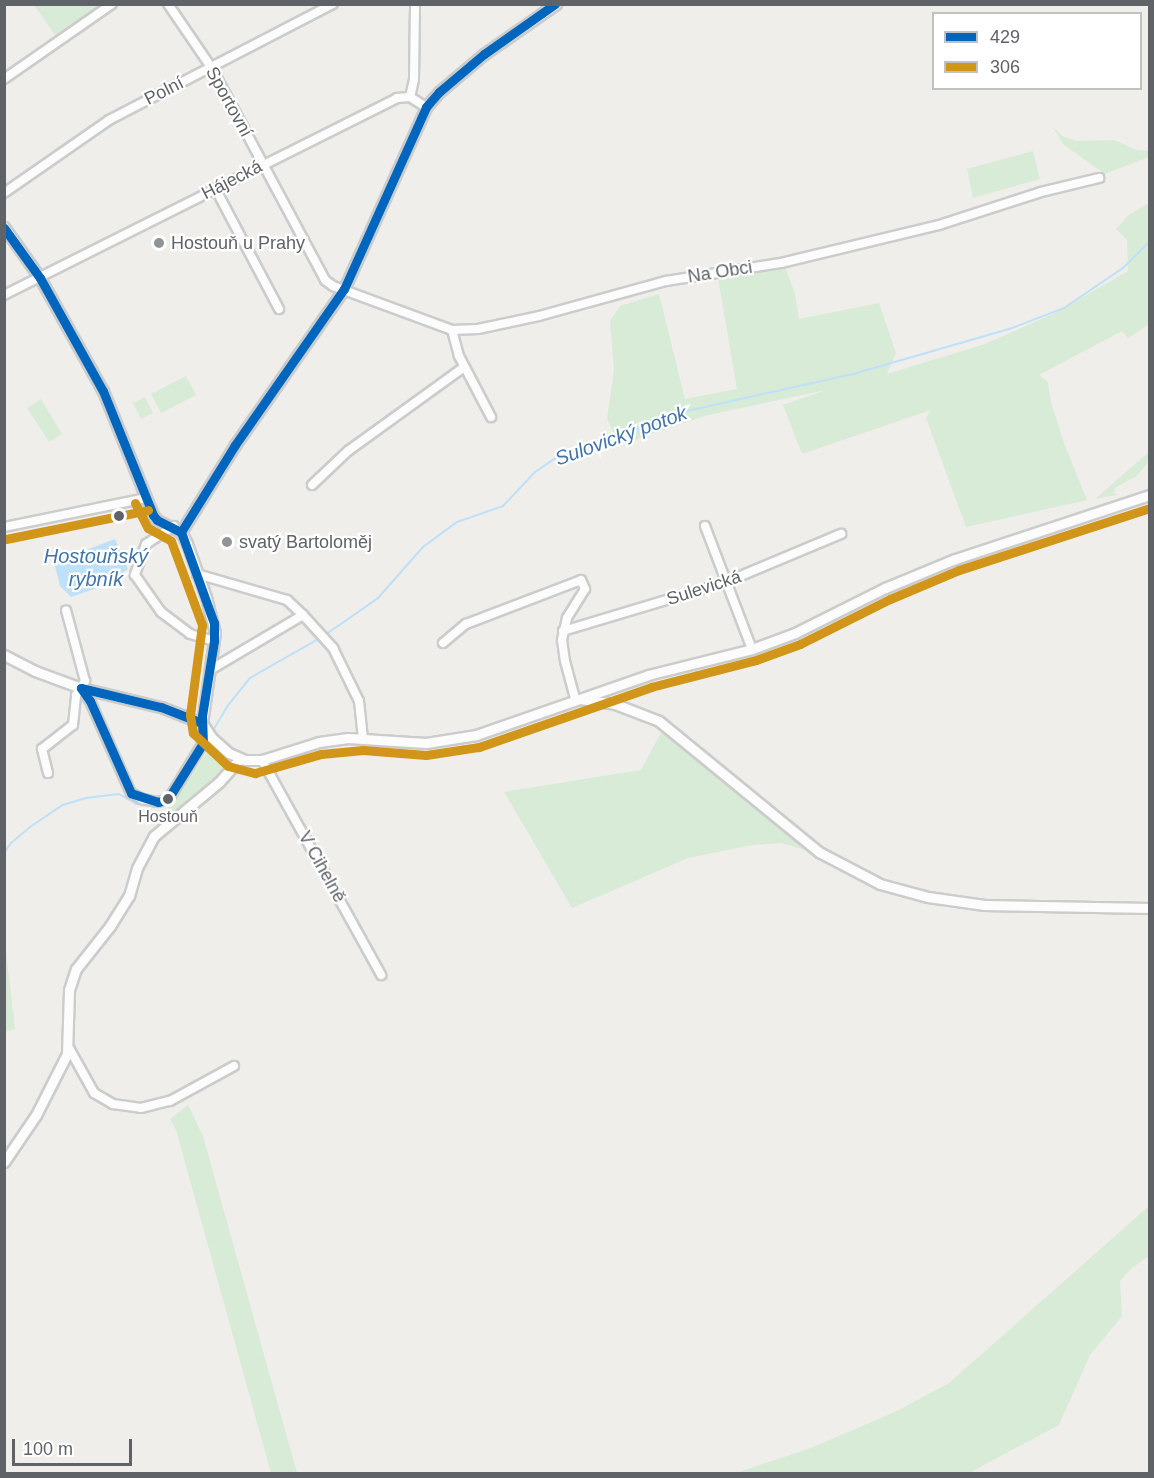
<!DOCTYPE html>
<html>
<head>
<meta charset="utf-8">
<style>
	body { margin:0 }
	#map { position:relative; width:1154px; height:1478px; overflow:hidden; background:#efeeea; font-family:Helvetica,sans-serif }
	div>[style] { position:absolute }
	[style*='--x'] { left:calc(var(--x)*1px); top:calc(var(--y)*1px); width:calc(var(--w)*1px); rotate:calc(var(--a)*1deg) }
	.green>* { inset:0; background:#d8ebd6 }
	.water>* { inset:0; background:#bfe0f9 }
	.stream>* { height:2px; margin:-1px; padding:0 1px; transform-origin:1px; border-radius:1px; background:#bfe0f9 }
	.roads { filter:drop-shadow(2px 0 #cbcccc) drop-shadow(-2px 0 #cbcccc) drop-shadow(0 2px #cbcccc) drop-shadow(0 -2px #cbcccc) }
	.minor>* { height:8px; margin:-4px; padding:0 4px; transform-origin:4px; border-radius:4px; background:#fdfcfc }
	.tertiary>* { height:9px; margin:-4.5px; padding:0 4.5px; transform-origin:4.5px; border-radius:4.5px; background:#fdfcfc }
	.bus-1>* { height:9px; margin:-4.5px; padding:0 4.5px; transform-origin:4.5px; border-radius:4.5px; background:#0065bd }
	.bus-2>* { height:9px; margin:-4.5px; padding:0 4.5px; transform-origin:4.5px; border-radius:4.5px; background:#d1951a }
	.dots>* { width:16px; height:16px; translate:-50% -50%; box-sizing:border-box; border:3px solid #fff; border-radius:50% }
	span { translate:-50% -50%; white-space:nowrap; text-align:center; line-height:1.15; -webkit-text-stroke:4.5px #fff; paint-order:stroke }
	.bus-label { font-size:16px; color:#5f6368 }
	.street-label { font-size:18px; color:#5f6368 }
	.poi-label { font-size:18px; color:#5f6368 }
	.left { translate:0 -50%; text-align:left }
	.water-label { font-size:20px; color:#4174aa; font-style:italic }
	.frame { position:absolute; inset:0; border:6px solid #5f6368; pointer-events:none }
	.legend { position:absolute; left:932px; top:12px; width:210px; height:78px; box-sizing:border-box; background:#fff; border:2px solid #bfc1c3; margin:0; padding:8px 10px; list-style:none; font-size:18px; color:#5f6368 }
	.legend li { display:flex; align-items:center; gap:12px; height:30px }
	.legend b { width:30px; border:2px solid #bfc1c3 }
	.scale { position:absolute; left:12px; top:1439px; width:120px; height:27px; box-sizing:border-box; border:3px solid #5f6368; border-top:0; padding-left:8px; font-size:18px; line-height:21px; white-space:nowrap; color:#5f6368; -webkit-text-stroke:4px #fff; paint-order:stroke }
</style>
</head>
<body>
<div id="map">
	<div class="green">
		<div style="clip-path:polygon(34px 5px,100px 5px,55px 35px)"></div>
		<div style="clip-path:polygon(1052px 126px,1062px 136px,1077px 141px,1114px 140px,1137px 150px,1149px 151px,1149px 157px,1105px 174px,1063px 144px)"></div>
		<div style="clip-path:polygon(1033px 151px,1040px 179px,973px 198px,967px 169px)"></div>
		<div style="clip-path:polygon(1149px 203px,1149px 324px,1128px 338px,1122px 331px,1039px 375px,1048px 382px,1051px 402px,1064px 443px,1087px 500px,966px 527px,926px 418px,931px 410px,802px 454px,783px 405px,826px 390px,708px 415px,619px 445px,607px 419px,614px 370px,610px 321px,620px 306px,659px 294px,685px 399px,737px 389px,718px 278px,784px 264px,795px 294px,799px 319px,879px 303px,896px 353px,887px 374px,985px 344px,1055px 313px,1128px 271px,1127px 240px,1116px 229px,1129px 215px)"></div>
		<div style="clip-path:polygon(186px 376px,196px 395px,161px 413px,151px 394px)"></div>
		<div style="clip-path:polygon(145px 397px,153px 413px,141px 419px,133px 403px)"></div>
		<div style="clip-path:polygon(41px 399px,62px 434px,49px 442px,27px 408px)"></div>
		<div style="clip-path:polygon(1149px 452px,1149px 461px,1137px 476px,1116px 487px,1113px 493px,1117px 495px,1095px 499px)"></div>
		<div style="clip-path:polygon(662px 731px,805px 850px,781px 843px,752px 845px,688px 858px,572px 908px,504px 792px,641px 770px)"></div>
		<div style="clip-path:polygon(218px 748px,229px 765px,216px 780px,171px 813px,167px 807px,178px 797px,208px 749px,213px 751px)"></div>
		<div style="clip-path:polygon(5px 942px,15px 1029px,5px 1032px,4px 1032px)"></div>
		<div style="clip-path:polygon(188px 1105px,203px 1136px,297px 1473px,271px 1473px,176px 1130px,170px 1119px)"></div>
		<div style="clip-path:polygon(1149px 1206px,1149px 1256px,1131px 1269px,1120px 1281px,1122px 1316px,1090px 1355px,1059px 1425px,969px 1473px,736px 1473px,811px 1448px,897px 1411px,949px 1383px)"></div>
	</div>
	<div class="water">
		<div style="clip-path:polygon(115px 539px,128px 569px,106px 585px,71px 597px,60px 586px,54px 562px)"></div>
	</div>
	<div class="stream">
		<div style="--x:325;--y:635;--w:65;--a:-34.9"></div>
		<div style="--x:378;--y:598;--w:68;--a:-48.6"></div>
		<div style="--x:423;--y:547;--w:42;--a:-36.3"></div>
		<div style="--x:457;--y:522;--w:49;--a:-19.2"></div>
		<div style="--x:503;--y:506;--w:47;--a:-46.7"></div>
		<div style="--x:535;--y:472;--w:23;--a:-34"></div>
		<div style="--x:554;--y:459;--w:141;--a:-19.8"></div>
		<div style="--x:687;--y:411;--w:170;--a:-12.6"></div>
		<div style="--x:853;--y:374;--w:166;--a:-16.1"></div>
		<div style="--x:1012;--y:328;--w:56;--a:-21"></div>
		<div style="--x:1064;--y:308;--w:71;--a:-34.1"></div>
		<div style="--x:1123;--y:268;--w:38;--a:-45"></div>
		<div style="--x:212;--y:732;--w:33;--a:-59"></div>
		<div style="--x:229;--y:704;--w:33;--a:-51"></div>
		<div style="--x:250;--y:678;--w:81;--a:-29.7"></div>
		<div style="--x:196;--y:761;--w:24;--a:-57"></div>
		<div style="--x:4;--y:853;--w:12;--a:-55"></div>
		<div style="--x:11;--y:843;--w:25;--a:-40"></div>
		<div style="--x:30;--y:827;--w:40;--a:-34"></div>
		<div style="--x:63;--y:805;--w:24;--a:-17"></div>
		<div style="--x:86;--y:798;--w:33;--a:-7"></div>
		<div style="--x:119;--y:794;--w:20;--a:30"></div>
		<div style="--x:136;--y:804;--w:29;--a:4"></div>
		<div style="--x:165;--y:806;--w:4;--a:-56"></div>
	</div>
	<div class="roads">
		<div class="minor">
			<div style="--x:168;--y:4;--w:76;--a:55.7"></div>
			<div style="--x:211;--y:67;--w:242;--a:61.8"></div>
			<div style="--x:325;--y:280;--w:10;--a:37"></div>
			<div style="--x:333;--y:286;--w:127;--a:20.3"></div>
			<div style="--x:452;--y:330;--w:26;--a:-2"></div>
			<div style="--x:478;--y:329;--w:62;--a:-12"></div>
			<div style="--x:539;--y:316;--w:132;--a:-15.4"></div>
			<div style="--x:666;--y:281;--w:116;--a:-8.9"></div>
			<div style="--x:781;--y:263;--w:163;--a:-13.5"></div>
			<div style="--x:939;--y:225;--w:107;--a:-17.9"></div>
			<div style="--x:1041;--y:192;--w:60;--a:-13.6"></div>
			<div style="--x:4;--y:79;--w:131;--a:-34.8"></div>
			<div style="--x:410;--y:97;--w:18;--a:-77"></div>
			<div style="--x:414;--y:79;--w:75;--a:-89.2"></div>
			<div style="--x:215;--y:188;--w:137;--a:62.1"></div>
			<div style="--x:4;--y:193;--w:128;--a:-34.8"></div>
			<div style="--x:109;--y:120;--w:252;--a:-27.4"></div>
			<div style="--x:4;--y:295;--w:440;--a:-26.6"></div>
			<div style="--x:397;--y:98;--w:13;--a:-4"></div>
			<div style="--x:410;--y:97;--w:19;--a:32"></div>
			<div style="--x:452;--y:330;--w:27;--a:75"></div>
			<div style="--x:459;--y:356;--w:69;--a:62.3"></div>
			<div style="--x:312;--y:485;--w:50;--a:-43.4"></div>
			<div style="--x:348;--y:451;--w:143;--a:-35.9"></div>
			<div style="--x:174;--y:526;--w:33;--a:147"></div>
			<div style="--x:146;--y:544;--w:33;--a:110"></div>
			<div style="--x:135;--y:575;--w:45;--a:54.9"></div>
			<div style="--x:161;--y:612;--w:36;--a:37"></div>
			<div style="--x:190;--y:634;--w:25;--a:16"></div>
			<div style="--x:705;--y:526;--w:132;--a:69.1"></div>
			<div style="--x:4;--y:527;--w:145;--a:-11.5"></div>
			<div style="--x:197;--y:574;--w:94;--a:16.1"></div>
			<div style="--x:287;--y:600;--w:22;--a:43"></div>
			<div style="--x:303;--y:615;--w:45;--a:47.7"></div>
			<div style="--x:333;--y:648;--w:59;--a:63.9"></div>
			<div style="--x:359;--y:701;--w:37;--a:84"></div>
			<div style="--x:563;--y:631;--w:170;--a:-16.7"></div>
			<div style="--x:726;--y:582;--w:125;--a:-22.7"></div>
			<div style="--x:443;--y:643;--w:30;--a:-40"></div>
			<div style="--x:466;--y:624;--w:123;--a:-20.9"></div>
			<div style="--x:581;--y:580;--w:10;--a:66"></div>
			<div style="--x:585;--y:589;--w:34;--a:122"></div>
			<div style="--x:567;--y:618;--w:23;--a:103"></div>
			<div style="--x:562;--y:640;--w:21;--a:82"></div>
			<div style="--x:565;--y:661;--w:39;--a:75"></div>
			<div style="--x:210;--y:670;--w:108;--a:-30.6"></div>
			<div style="--x:81;--y:688;--w:16;--a:55"></div>
			<div style="--x:90;--y:701;--w:101;--a:66"></div>
			<div style="--x:131;--y:793;--w:13;--a:29"></div>
			<div style="--x:142;--y:799;--w:16;--a:11"></div>
			<div style="--x:158;--y:802;--w:10;--a:-17"></div>
			<div style="--x:168;--y:799;--w:6;--a:-51"></div>
			<div style="--x:172;--y:794;--w:60;--a:-58.7"></div>
			<div style="--x:203;--y:743;--w:20;--a:-90"></div>
			<div style="--x:262;--y:760;--w:246;--a:61"></div>
			<div style="--x:48;--y:773;--w:25;--a:-104"></div>
			<div style="--x:42;--y:749;--w:39;--a:-38"></div>
			<div style="--x:73;--y:725;--w:30;--a:-84"></div>
			<div style="--x:76;--y:695;--w:17;--a:-57"></div>
			<div style="--x:85;--y:681;--w:73;--a:-105"></div>
			<div style="--x:69;--y:1048;--w:51;--a:60.9"></div>
			<div style="--x:94;--y:1093;--w:22;--a:30"></div>
			<div style="--x:113;--y:1104;--w:28;--a:8"></div>
			<div style="--x:141;--y:1108;--w:30;--a:-14"></div>
			<div style="--x:170;--y:1101;--w:73;--a:-28.7"></div>
		</div>
		<div class="tertiary">
			<div style="--x:4;--y:227;--w:62;--a:54.8"></div>
			<div style="--x:40;--y:278;--w:129;--a:60.9"></div>
			<div style="--x:103;--y:391;--w:134;--a:68"></div>
			<div style="--x:153;--y:515;--w:6;--a:51"></div>
			<div style="--x:157;--y:520;--w:27;--a:27"></div>
			<div style="--x:181;--y:532;--w:13;--a:63"></div>
			<div style="--x:187;--y:544;--w:56;--a:70.3"></div>
			<div style="--x:206;--y:597;--w:37;--a:76"></div>
			<div style="--x:215;--y:633;--w:91;--a:98.2"></div>
			<div style="--x:202;--y:723;--w:17;--a:57"></div>
			<div style="--x:211;--y:737;--w:24;--a:42"></div>
			<div style="--x:229;--y:753;--w:17;--a:24"></div>
			<div style="--x:245;--y:760;--w:17;--a:0"></div>
			<div style="--x:262;--y:760;--w:60;--a:-17.5"></div>
			<div style="--x:319;--y:742;--w:29;--a:-8"></div>
			<div style="--x:348;--y:738;--w:78;--a:3.7"></div>
			<div style="--x:426;--y:743;--w:51;--a:-9.1"></div>
			<div style="--x:476;--y:735;--w:182;--a:-19.2"></div>
			<div style="--x:648;--y:675;--w:107;--a:-14"></div>
			<div style="--x:752;--y:649;--w:46;--a:-20.4"></div>
			<div style="--x:795;--y:633;--w:101;--a:-26.6"></div>
			<div style="--x:885;--y:588;--w:76;--a:-22.5"></div>
			<div style="--x:955;--y:559;--w:205;--a:-18.2"></div>
			<div style="--x:181;--y:532;--w:102;--a:-58.2"></div>
			<div style="--x:235;--y:445;--w:190;--a:-55.1"></div>
			<div style="--x:344;--y:289;--w:200;--a:-65.7"></div>
			<div style="--x:426;--y:107;--w:20;--a:-49"></div>
			<div style="--x:439;--y:92;--w:59;--a:-40.2"></div>
			<div style="--x:484;--y:54;--w:88;--a:-34.8"></div>
			<div style="--x:4;--y:655;--w:35;--a:27"></div>
			<div style="--x:35;--y:671;--w:49;--a:20.3"></div>
			<div style="--x:81;--y:688;--w:82;--a:13.4"></div>
			<div style="--x:161;--y:707;--w:44;--a:21.3"></div>
			<div style="--x:580;--y:699;--w:35;--a:8"></div>
			<div style="--x:615;--y:704;--w:47;--a:21.1"></div>
			<div style="--x:659;--y:721;--w:207;--a:39.3"></div>
			<div style="--x:819;--y:852;--w:69;--a:27.7"></div>
			<div style="--x:880;--y:884;--w:50;--a:15.2"></div>
			<div style="--x:928;--y:897;--w:57;--a:8.1"></div>
			<div style="--x:984;--y:905;--w:166;--a:1"></div>
			<div style="--x:4;--y:1162;--w:57;--a:-55.8"></div>
			<div style="--x:36;--y:1115;--w:68;--a:-63.1"></div>
			<div style="--x:67;--y:1054;--w:64;--a:-88.2"></div>
			<div style="--x:69;--y:990;--w:22;--a:-72"></div>
			<div style="--x:76;--y:969;--w:55;--a:-51.7"></div>
			<div style="--x:110;--y:926;--w:36;--a:-58"></div>
			<div style="--x:129;--y:896;--w:29;--a:-74"></div>
			<div style="--x:137;--y:868;--w:36;--a:-62"></div>
			<div style="--x:154;--y:836;--w:85;--a:-39.7"></div>
			<div style="--x:219;--y:782;--w:31;--a:-48"></div>
		</div>
	</div>
	<div class="bus-1">
		<div style="--x:4;--y:228;--w:62;--a:54.2"></div>
		<div style="--x:40;--y:278;--w:129;--a:60.9"></div>
		<div style="--x:103;--y:391;--w:134;--a:68"></div>
		<div style="--x:153;--y:515;--w:6;--a:51"></div>
		<div style="--x:157;--y:520;--w:27;--a:27"></div>
		<div style="--x:181;--y:532;--w:97;--a:70.1"></div>
		<div style="--x:214;--y:623;--w:18;--a:90"></div>
		<div style="--x:214;--y:641;--w:76;--a:99.1"></div>
		<div style="--x:202;--y:716;--w:27;--a:88"></div>
		<div style="--x:203;--y:743;--w:66;--a:122"></div>
		<div style="--x:168;--y:799;--w:10;--a:163"></div>
		<div style="--x:158;--y:802;--w:28;--a:-162"></div>
		<div style="--x:131;--y:793;--w:101;--a:-114"></div>
		<div style="--x:90;--y:701;--w:16;--a:-125"></div>
		<div style="--x:181;--y:532;--w:102;--a:-58.2"></div>
		<div style="--x:235;--y:445;--w:190;--a:-55.1"></div>
		<div style="--x:344;--y:289;--w:200;--a:-65.7"></div>
		<div style="--x:426;--y:107;--w:20;--a:-49"></div>
		<div style="--x:439;--y:92;--w:59;--a:-40.2"></div>
		<div style="--x:484;--y:54;--w:87;--a:-35.2"></div>
		<div style="--x:81;--y:688;--w:82;--a:13.4"></div>
		<div style="--x:161;--y:707;--w:44;--a:21.3"></div>
	</div>
	<div class="bus-2">
		<div style="--x:135;--y:503;--w:28;--a:63"></div>
		<div style="--x:148;--y:528;--w:26;--a:29"></div>
		<div style="--x:171;--y:541;--w:90;--a:69.7"></div>
		<div style="--x:202;--y:625;--w:91;--a:97.6"></div>
		<div style="--x:190;--y:715;--w:18;--a:81"></div>
		<div style="--x:193;--y:733;--w:48;--a:43.3"></div>
		<div style="--x:228;--y:766;--w:28;--a:15"></div>
		<div style="--x:255;--y:773;--w:69;--a:-16.1"></div>
		<div style="--x:321;--y:754;--w:42;--a:-5.4"></div>
		<div style="--x:363;--y:750;--w:63;--a:4.5"></div>
		<div style="--x:426;--y:755;--w:54;--a:-8.6"></div>
		<div style="--x:479;--y:747;--w:182;--a:-19.2"></div>
		<div style="--x:651;--y:687;--w:108;--a:-14.4"></div>
		<div style="--x:756;--y:660;--w:47;--a:-20"></div>
		<div style="--x:800;--y:644;--w:101;--a:-26.6"></div>
		<div style="--x:890;--y:599;--w:75;--a:-22.8"></div>
		<div style="--x:959;--y:570;--w:201;--a:-18"></div>
		<div style="--x:6;--y:539;--w:145;--a:-11.5"></div>
	</div>
	<div class="dots">
		<div style="left:159px;top:243px;background:#919496"></div>
		<div style="left:119px;top:516px;background:#5f6368"></div>
		<div style="left:227px;top:542px;background:#919496"></div>
		<div style="left:168px;top:799px;background:#5f6368"></div>
	</div>
	<div class="bus-label">
		<span style="left:168px;top:817px">Hostouň</span>
	</div>
	<div class="street-label">
		<span style="left:164px;top:91px;rotate:-27deg">Polní</span>
		<span style="left:229px;top:102px;rotate:61deg">Sportovní</span>
		<span style="left:232px;top:180px;rotate:-27deg">Hájecká</span>
		<span style="left:720px;top:272px;rotate:-9deg">Na Obci</span>
		<span style="left:704px;top:588px;rotate:-18deg">Sulevická</span>
		<span style="left:322px;top:867px;rotate:61deg">V Cihelně</span>
	</div>
	<div class="poi-label">
		<span class="left" style="left:171px;top:243px">Hostouň u Prahy</span>
		<span class="left" style="left:239px;top:542px">svatý Bartoloměj</span>
	</div>
	<div class="water-label">
		<span style="left:621px;top:436px;rotate:-20deg">Sulovický potok</span>
		<span style="left:96px;top:568px">Hostouňský<br>rybník</span>
	</div>
	<div class="frame"></div>
	<ul class="legend">
	<li><b style="height:8px;background:#0065bd"></b>429</li>
	<li><b style="height:8px;background:#d1951a"></b>306</li>
	</ul>
	<div class="scale">100 m</div>
</div>
</body>
</html>
